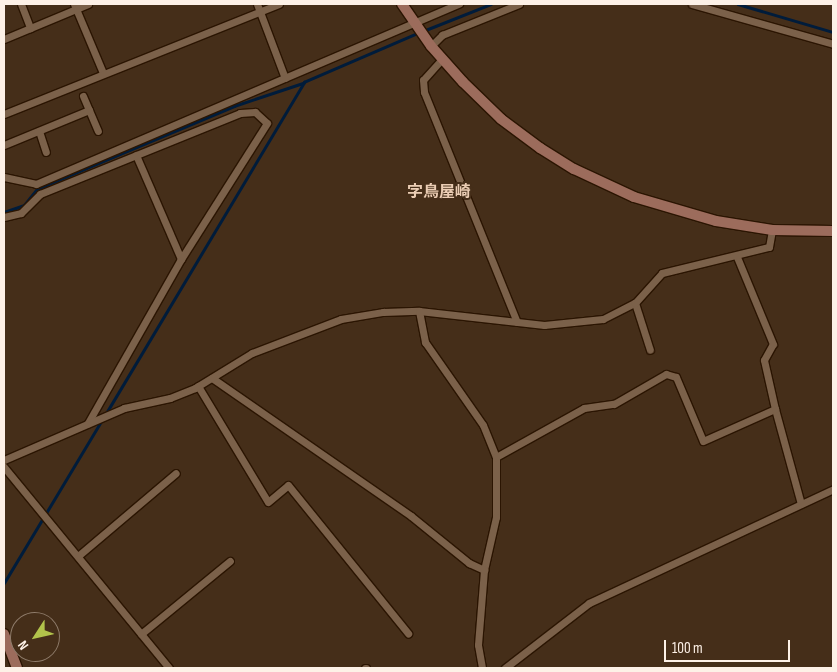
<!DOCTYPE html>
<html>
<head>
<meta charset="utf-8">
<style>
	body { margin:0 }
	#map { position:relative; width:837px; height:672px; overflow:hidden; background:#452e19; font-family:"Sofia Sans Condensed","Noto Sans JP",sans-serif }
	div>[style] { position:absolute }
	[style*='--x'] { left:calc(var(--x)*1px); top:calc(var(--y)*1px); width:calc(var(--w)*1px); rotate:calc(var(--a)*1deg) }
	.stream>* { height:2.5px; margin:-1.25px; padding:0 1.25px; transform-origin:1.25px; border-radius:1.25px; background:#001c3b }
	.roads { filter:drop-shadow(1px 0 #2b1502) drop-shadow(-1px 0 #2b1502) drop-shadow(0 1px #2b1502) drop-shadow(0 -1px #2b1502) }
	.street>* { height:7px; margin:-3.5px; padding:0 3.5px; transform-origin:3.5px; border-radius:3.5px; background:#7b614a }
	.secondary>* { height:10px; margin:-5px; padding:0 5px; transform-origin:5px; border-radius:5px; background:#9c6c5c }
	span { translate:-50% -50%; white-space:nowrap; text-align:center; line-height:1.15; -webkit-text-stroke:4px #452e19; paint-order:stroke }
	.neighbourhood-label { font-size:16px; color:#ebcdb4; font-weight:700 }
	.frame { position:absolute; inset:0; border:5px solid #fdf1e7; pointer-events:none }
	.north { position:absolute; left:10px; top:612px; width:50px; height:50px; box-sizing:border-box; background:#452e19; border:1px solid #8f7c6b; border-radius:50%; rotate:235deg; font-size:14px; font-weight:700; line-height:20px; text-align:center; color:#fdf1e7 }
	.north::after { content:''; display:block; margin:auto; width:18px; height:22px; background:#b2c34b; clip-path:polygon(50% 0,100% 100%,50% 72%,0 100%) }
	.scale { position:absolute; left:664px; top:640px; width:126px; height:22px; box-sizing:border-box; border:2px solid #fdf1e7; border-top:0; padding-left:6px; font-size:15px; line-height:18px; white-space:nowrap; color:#fdf1e7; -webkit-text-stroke:4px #452e19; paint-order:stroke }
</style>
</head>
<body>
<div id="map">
	<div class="stream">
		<div style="--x:738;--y:4;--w:99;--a:16.4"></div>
		<div style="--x:423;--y:31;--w:73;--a:-21.7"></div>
		<div style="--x:4;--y:212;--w:21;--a:-19"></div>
		<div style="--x:24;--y:205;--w:21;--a:-51"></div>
		<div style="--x:37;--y:189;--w:214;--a:-22.8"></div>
		<div style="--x:234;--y:106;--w:73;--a:-18.4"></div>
		<div style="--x:105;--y:415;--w:388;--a:-59.1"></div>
		<div style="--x:304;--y:82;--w:124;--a:-23.3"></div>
		<div style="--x:4;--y:583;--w:190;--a:-59"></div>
	</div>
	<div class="roads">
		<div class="street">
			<div style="--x:21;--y:4;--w:26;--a:69"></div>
			<div style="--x:74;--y:4;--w:75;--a:67.2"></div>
			<div style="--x:257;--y:4;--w:79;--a:69.3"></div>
			<div style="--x:692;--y:4;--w:147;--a:15.8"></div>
			<div style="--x:4;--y:39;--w:91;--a:-22.6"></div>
			<div style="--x:431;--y:46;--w:16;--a:-45"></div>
			<div style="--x:442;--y:35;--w:83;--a:-21.9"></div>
			<div style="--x:442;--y:59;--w:28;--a:132"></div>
			<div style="--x:423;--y:80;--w:12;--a:85"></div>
			<div style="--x:424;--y:92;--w:248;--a:68"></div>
			<div style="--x:83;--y:96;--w:38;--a:67"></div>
			<div style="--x:4;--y:114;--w:296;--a:-21.8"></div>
			<div style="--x:39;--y:131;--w:22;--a:72"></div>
			<div style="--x:4;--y:145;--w:92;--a:-22.4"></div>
			<div style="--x:136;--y:155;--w:113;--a:66.6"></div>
			<div style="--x:4;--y:177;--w:33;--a:12"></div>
			<div style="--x:36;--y:184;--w:460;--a:-23.1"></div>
			<div style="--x:4;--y:217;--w:17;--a:-13"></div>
			<div style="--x:21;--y:213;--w:27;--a:-45"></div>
			<div style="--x:40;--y:194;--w:216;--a:-22"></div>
			<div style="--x:240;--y:113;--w:15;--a:-4"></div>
			<div style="--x:255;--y:112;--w:16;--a:43"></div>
			<div style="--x:267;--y:123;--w:161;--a:122.3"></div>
			<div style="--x:181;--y:259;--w:189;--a:119.6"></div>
			<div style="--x:635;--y:303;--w:49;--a:72.3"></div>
			<div style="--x:419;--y:311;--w:32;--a:79"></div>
			<div style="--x:425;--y:342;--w:101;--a:55.1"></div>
			<div style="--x:483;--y:425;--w:35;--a:68"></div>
			<div style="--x:496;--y:457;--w:60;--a:90"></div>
			<div style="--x:496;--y:517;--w:54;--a:102.8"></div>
			<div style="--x:484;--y:570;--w:75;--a:94.6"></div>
			<div style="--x:478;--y:645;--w:23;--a:80"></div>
			<div style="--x:212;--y:378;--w:242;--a:34.7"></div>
			<div style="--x:411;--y:516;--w:75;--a:39"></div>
			<div style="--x:469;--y:563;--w:17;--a:25"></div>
			<div style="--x:198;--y:386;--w:135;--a:58.9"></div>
			<div style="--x:268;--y:502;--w:26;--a:-40"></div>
			<div style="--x:288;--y:485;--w:191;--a:51"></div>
			<div style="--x:775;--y:409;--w:98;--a:74.7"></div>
			<div style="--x:496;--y:457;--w:101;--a:-29.1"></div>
			<div style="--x:584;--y:408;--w:30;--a:-8"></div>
			<div style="--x:614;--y:404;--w:60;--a:-30"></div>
			<div style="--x:666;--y:374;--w:10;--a:17"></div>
			<div style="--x:676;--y:377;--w:69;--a:67.1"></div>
			<div style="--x:703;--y:441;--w:79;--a:-24"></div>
			<div style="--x:775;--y:409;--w:50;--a:-102.7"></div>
			<div style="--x:764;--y:360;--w:18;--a:-61"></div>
			<div style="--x:773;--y:344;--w:94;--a:-112.5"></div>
			<div style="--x:4;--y:460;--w:131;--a:-23.4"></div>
			<div style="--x:124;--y:408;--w:47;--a:-12.3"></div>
			<div style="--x:170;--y:398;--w:27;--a:-22"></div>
			<div style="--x:195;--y:388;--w:67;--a:-31.6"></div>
			<div style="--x:252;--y:353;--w:95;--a:-20.9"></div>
			<div style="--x:341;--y:319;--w:43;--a:-9.5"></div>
			<div style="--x:383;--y:312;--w:36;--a:-2"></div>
			<div style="--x:419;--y:311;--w:126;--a:6.4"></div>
			<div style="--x:544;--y:325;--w:59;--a:-5.8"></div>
			<div style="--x:603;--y:319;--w:36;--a:-27"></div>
			<div style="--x:635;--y:303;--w:40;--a:-48"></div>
			<div style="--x:662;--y:273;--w:110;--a:-13.7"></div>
			<div style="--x:769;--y:247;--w:17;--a:-80"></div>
			<div style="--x:4;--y:467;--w:260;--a:50.6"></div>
			<div style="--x:78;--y:556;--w:128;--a:-40.3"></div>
			<div style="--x:141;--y:634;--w:115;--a:-39.4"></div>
			<div style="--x:365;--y:668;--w:1;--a:0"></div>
			<div style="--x:505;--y:668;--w:106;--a:-37.7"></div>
			<div style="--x:589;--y:603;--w:269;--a:-25"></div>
		</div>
		<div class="secondary">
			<div style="--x:402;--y:4;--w:51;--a:55.4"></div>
			<div style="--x:431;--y:46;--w:48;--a:48.4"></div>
			<div style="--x:463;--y:82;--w:53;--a:44.2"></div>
			<div style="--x:501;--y:119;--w:49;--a:36.6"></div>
			<div style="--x:540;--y:148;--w:40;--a:32"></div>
			<div style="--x:574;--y:169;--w:66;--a:25"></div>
			<div style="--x:634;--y:197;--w:85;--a:16.3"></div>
			<div style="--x:716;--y:221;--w:57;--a:9.1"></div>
			<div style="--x:772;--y:230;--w:61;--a:0.9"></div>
			<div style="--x:4;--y:634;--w:36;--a:69"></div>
		</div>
	</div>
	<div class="neighbourhood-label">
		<span style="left:439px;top:193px">字鳥屋崎</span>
	</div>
	<div class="frame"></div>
	<div class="north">N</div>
	<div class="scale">100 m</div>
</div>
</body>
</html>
